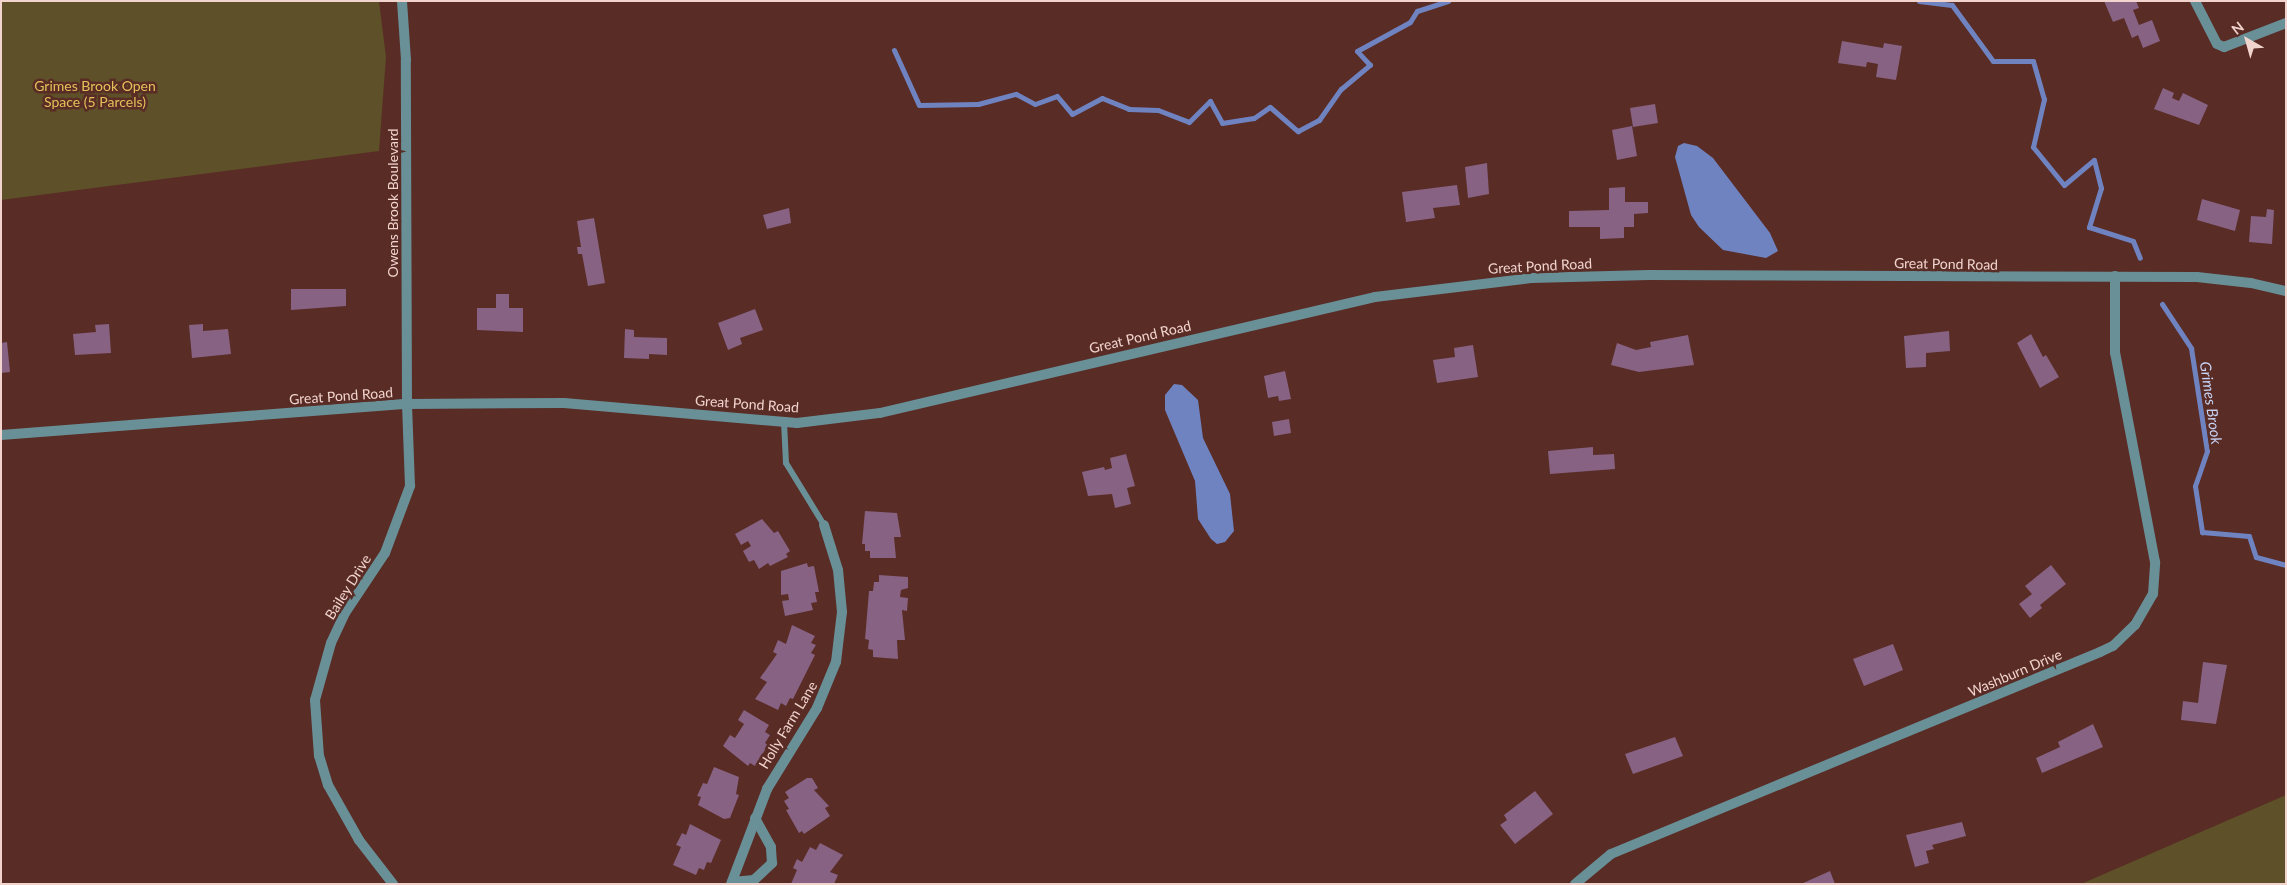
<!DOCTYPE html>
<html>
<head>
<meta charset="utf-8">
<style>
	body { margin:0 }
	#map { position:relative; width:2287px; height:885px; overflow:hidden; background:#592c25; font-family:Lato,sans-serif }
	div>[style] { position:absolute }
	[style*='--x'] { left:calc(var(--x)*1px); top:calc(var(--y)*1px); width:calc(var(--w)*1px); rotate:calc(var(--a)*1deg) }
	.green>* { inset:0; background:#5e5028 }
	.water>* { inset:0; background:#7083c1 }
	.stream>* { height:5px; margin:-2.5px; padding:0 2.5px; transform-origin:2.5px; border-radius:2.5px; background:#7083c1 }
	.building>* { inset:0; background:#876283 }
	.lane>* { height:6px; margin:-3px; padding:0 3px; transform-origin:3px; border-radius:3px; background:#698f97 }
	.street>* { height:10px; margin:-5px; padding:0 5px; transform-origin:5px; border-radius:5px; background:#698f97 }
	span { translate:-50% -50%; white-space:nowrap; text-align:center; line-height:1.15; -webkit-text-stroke:5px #592c25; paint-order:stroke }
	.park-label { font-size:14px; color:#e3c059 }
	.street-label { font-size:14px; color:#f2d4cf }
	.water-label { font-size:15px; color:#c7d3f6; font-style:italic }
	.frame { position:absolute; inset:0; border:2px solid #f2d4cf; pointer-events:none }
	.north { position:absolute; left:2222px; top:15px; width:50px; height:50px; -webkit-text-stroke:4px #592c25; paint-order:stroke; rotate:322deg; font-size:14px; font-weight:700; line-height:20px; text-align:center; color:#f2d4cf }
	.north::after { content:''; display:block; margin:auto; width:18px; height:22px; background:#f2d4cf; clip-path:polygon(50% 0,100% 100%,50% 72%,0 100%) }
</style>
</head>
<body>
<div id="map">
	<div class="green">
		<div style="clip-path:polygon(1px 1px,379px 1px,386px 57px,379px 151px,1px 200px)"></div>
		<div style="clip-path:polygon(2286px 795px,2286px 884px,2081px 884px)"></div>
	</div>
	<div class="water">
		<div style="clip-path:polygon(1684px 143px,1697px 146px,1713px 158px,1770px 233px,1778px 251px,1766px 258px,1723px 250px,1699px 227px,1691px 215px,1675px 157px,1678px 146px)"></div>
		<div style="clip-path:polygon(1174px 384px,1182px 385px,1198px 400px,1203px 438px,1230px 494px,1234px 531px,1225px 542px,1217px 544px,1211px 539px,1198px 519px,1195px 481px,1165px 410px,1165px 395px)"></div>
	</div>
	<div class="stream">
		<div style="--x:1919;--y:1;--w:33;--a:7"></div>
		<div style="--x:1952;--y:5;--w:69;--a:53.8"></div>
		<div style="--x:1993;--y:61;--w:40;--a:0"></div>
		<div style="--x:2033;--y:61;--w:40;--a:74"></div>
		<div style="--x:2044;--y:99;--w:49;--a:102.9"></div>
		<div style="--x:2033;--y:147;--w:49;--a:50.8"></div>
		<div style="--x:2064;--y:185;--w:39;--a:-40"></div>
		<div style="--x:2094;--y:160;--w:29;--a:76"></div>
		<div style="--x:2101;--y:188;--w:41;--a:107.1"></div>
		<div style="--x:2089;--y:227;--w:46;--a:17.7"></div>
		<div style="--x:2133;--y:241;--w:18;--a:68"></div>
		<div style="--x:894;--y:50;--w:60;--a:65.6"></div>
		<div style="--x:919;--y:105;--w:59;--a:-1"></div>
		<div style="--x:978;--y:104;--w:39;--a:-15"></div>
		<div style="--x:1016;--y:94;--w:21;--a:28"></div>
		<div style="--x:1035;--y:104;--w:23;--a:-20"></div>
		<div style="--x:1057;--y:96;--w:23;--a:50"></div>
		<div style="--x:1072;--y:114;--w:34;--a:-28"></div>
		<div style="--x:1102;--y:98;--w:29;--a:22"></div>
		<div style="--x:1129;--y:109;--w:29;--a:2"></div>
		<div style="--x:1158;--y:110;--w:33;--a:21"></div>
		<div style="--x:1189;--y:122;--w:30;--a:-45"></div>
		<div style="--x:1210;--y:101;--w:25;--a:61"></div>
		<div style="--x:1222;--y:123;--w:32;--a:-9"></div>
		<div style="--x:1254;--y:118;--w:19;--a:-35"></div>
		<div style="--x:1270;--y:107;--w:37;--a:41"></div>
		<div style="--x:1298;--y:131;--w:24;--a:-28"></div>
		<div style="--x:1319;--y:120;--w:38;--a:-55"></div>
		<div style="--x:1341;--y:89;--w:38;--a:-40"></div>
		<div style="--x:1370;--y:65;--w:19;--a:-133"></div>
		<div style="--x:1357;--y:51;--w:60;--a:-28.7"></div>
		<div style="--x:1410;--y:22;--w:13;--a:-58"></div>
		<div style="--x:1417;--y:11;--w:33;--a:-18"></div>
		<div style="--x:2162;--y:304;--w:53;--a:56.6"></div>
		<div style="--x:2191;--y:348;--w:104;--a:81.2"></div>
		<div style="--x:2207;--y:451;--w:37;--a:109"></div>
		<div style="--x:2195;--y:486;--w:47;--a:81.3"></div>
		<div style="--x:2202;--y:532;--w:47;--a:4.9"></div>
		<div style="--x:2249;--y:536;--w:22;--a:72"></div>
		<div style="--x:2256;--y:557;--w:31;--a:15"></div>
	</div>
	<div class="building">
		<div style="clip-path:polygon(2104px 1px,2136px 1px,2139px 8px,2133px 10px,2139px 25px,2152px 20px,2160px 41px,2143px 48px,2138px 35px,2132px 38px,2124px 18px,2113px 22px)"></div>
		<div style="clip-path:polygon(1842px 41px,1883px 48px,1884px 43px,1902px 46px,1896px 80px,1876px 77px,1878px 64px,1867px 62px,1866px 67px,1838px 63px)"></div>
		<div style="clip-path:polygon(2163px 88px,2174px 93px,2172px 98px,2179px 101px,2183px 93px,2208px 105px,2199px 125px,2154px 109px)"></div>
		<div style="clip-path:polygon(1655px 104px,1658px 123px,1633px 127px,1630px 108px)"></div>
		<div style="clip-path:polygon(1632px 126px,1637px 156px,1617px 160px,1612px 130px)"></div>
		<div style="clip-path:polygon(1487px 163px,1489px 194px,1468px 198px,1465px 167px)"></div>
		<div style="clip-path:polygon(1457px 185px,1460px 205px,1433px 208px,1435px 218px,1406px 222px,1402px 192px)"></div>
		<div style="clip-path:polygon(1625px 187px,1625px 202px,1648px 202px,1648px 213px,1634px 214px,1634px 227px,1624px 227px,1624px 238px,1600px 239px,1600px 227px,1569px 227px,1569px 211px,1609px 210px,1609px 188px)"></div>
		<div style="clip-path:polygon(2202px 199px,2240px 210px,2235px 231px,2197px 220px)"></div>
		<div style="clip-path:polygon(789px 208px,791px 223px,767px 229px,763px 215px)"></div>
		<div style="clip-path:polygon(2267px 209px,2274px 210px,2272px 244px,2249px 242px,2251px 216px,2266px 217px)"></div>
		<div style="clip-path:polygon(594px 218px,605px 283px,588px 286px,582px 254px,578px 254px,577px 247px,581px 247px,577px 221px)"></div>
		<div style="clip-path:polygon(291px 289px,346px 289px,346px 306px,291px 310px)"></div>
		<div style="clip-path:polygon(496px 294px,509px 294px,509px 308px,523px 308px,523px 332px,477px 330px,477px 308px,496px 308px)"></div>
		<div style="clip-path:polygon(755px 309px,763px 330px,740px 338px,742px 344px,728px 350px,718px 323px)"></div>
		<div style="clip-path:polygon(109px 324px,111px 353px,75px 355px,73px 334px,96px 332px,95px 325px)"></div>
		<div style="clip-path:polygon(203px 324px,203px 331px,228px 329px,231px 354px,192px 358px,189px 325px)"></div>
		<div style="clip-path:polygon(625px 329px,634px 330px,634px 337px,667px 338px,667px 355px,649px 354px,649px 359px,624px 358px)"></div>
		<div style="clip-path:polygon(1949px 331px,1950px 351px,1926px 353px,1926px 367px,1906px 368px,1904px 336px)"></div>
		<div style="clip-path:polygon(2031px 334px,2043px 357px,2046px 355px,2059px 377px,2040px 388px,2017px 343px)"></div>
		<div style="clip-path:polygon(1688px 335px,1694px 365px,1639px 372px,1611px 365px,1617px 343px,1636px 350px,1651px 347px,1650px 342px)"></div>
		<div style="clip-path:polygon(7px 342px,10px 372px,1px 373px,1px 343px)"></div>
		<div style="clip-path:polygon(1473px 345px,1478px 377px,1437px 383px,1433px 360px,1455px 357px,1454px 348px)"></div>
		<div style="clip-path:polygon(1285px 371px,1291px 399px,1279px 401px,1278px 396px,1268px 398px,1264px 376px)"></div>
		<div style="clip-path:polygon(1289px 419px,1291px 433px,1274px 436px,1272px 422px)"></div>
		<div style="clip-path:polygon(1593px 447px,1593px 455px,1614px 454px,1615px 469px,1550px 474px,1548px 451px)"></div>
		<div style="clip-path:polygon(1126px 454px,1135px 486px,1127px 488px,1131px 504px,1115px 508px,1112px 494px,1088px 496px,1082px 472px,1104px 467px,1105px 470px,1112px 468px,1110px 458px)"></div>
		<div style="clip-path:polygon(865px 511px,897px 513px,901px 537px,894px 537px,896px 558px,870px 558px,870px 551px,865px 551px,865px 544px,862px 544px)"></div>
		<div style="clip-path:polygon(762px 519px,774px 533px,778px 531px,790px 551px,786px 554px,788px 557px,770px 566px,768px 563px,759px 569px,754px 560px,749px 562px,743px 551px,751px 546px,748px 541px,741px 545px,735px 534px)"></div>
		<div style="clip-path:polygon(807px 563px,808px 567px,814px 566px,819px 592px,815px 592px,817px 602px,811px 603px,813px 610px,785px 616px,782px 601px,789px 600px,788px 594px,781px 595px,781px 571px)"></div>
		<div style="clip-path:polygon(2051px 565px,2066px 584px,2040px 605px,2042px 608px,2030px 618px,2019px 604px,2032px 594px,2025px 586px)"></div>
		<div style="clip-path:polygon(879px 575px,908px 577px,908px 588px,901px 590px,900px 597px,908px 598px,907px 611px,902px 610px,905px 640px,897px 640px,898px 659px,873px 657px,873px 650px,868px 649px,869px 640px,865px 639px,869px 591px,873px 591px,874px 582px,879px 582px)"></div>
		<div style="clip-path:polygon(792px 625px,815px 636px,811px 643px,816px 645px,811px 653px,815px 655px,793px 699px,790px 698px,786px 706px,781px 703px,778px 710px,755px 699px,767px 682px,760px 678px,777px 654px,773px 652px,778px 640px,786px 644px)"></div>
		<div style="clip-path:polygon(1893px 644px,1903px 670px,1864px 686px,1853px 659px)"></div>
		<div style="clip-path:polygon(2203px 662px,2227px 665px,2216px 724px,2181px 720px,2183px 701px,2198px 703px)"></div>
		<div style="clip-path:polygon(744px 710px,769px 725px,765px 732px,770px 735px,765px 743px,768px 745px,755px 766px,750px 763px,748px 766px,723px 746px,730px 735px,735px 738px,744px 724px,738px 720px)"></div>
		<div style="clip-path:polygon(2093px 724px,2103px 747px,2042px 773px,2036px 758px,2060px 747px,2058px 742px)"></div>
		<div style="clip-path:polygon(1675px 737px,1683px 756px,1633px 774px,1625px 754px)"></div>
		<div style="clip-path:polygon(714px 767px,739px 777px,736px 794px,739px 795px,730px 818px,724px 819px,698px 805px,701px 797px,697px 796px,703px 783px,707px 784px)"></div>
		<div style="clip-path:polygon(807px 778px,812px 778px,818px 788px,814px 790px,829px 806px,825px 808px,830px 816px,804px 834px,802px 831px,799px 833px,786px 810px,789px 809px,784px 801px,789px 798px,785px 792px)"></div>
		<div style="clip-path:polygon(1535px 791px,1553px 814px,1515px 844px,1500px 825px,1507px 820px,1504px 815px)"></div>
		<div style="clip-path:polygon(1962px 822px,1966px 836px,1932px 845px,1934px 849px,1926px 851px,1929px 863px,1915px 867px,1906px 835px)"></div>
		<div style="clip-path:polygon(690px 824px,721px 840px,711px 863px,707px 862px,704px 870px,699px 868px,696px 875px,673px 865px,681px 847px,676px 845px,682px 833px,686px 835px)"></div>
		<div style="clip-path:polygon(820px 843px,843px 855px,830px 872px,838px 875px,834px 884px,791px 884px,797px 870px,793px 868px,797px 859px,802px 862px,810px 847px,816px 850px)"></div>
		<div style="clip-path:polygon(1830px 871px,1835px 884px,1801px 884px)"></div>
	</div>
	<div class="lane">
		<div style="--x:784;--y:422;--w:41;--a:87.2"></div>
		<div style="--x:786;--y:463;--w:73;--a:58.5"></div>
	</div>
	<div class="street">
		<div style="--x:2195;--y:1;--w:48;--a:62.9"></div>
		<div style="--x:2217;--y:44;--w:8;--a:23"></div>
		<div style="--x:2224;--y:47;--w:66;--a:-21.2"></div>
		<div style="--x:1;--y:435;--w:407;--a:-4.4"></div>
		<div style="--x:407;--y:404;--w:157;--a:-0.4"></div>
		<div style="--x:564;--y:403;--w:234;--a:4.9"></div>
		<div style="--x:797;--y:423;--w:84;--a:-6.9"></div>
		<div style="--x:880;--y:413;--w:508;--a:-13.19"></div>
		<div style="--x:1375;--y:297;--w:157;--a:-6.9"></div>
		<div style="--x:1531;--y:278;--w:118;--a:-1.5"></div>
		<div style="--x:1649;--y:275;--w:548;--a:0.21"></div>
		<div style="--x:2197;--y:277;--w:54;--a:6.3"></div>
		<div style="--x:2251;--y:283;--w:36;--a:13"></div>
		<div style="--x:732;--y:882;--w:22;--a:-5"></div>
		<div style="--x:754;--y:880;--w:25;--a:-43"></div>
		<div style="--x:772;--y:863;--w:16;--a:-94"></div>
		<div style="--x:771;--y:847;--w:33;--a:-119"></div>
		<div style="--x:393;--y:884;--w:56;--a:-127.7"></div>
		<div style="--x:359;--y:840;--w:63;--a:-119.4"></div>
		<div style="--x:328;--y:785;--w:30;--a:-107"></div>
		<div style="--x:319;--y:756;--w:56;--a:-94.1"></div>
		<div style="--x:315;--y:700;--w:59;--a:-74.3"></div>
		<div style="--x:331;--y:643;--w:33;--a:-65"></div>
		<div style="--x:345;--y:613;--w:72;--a:-56.3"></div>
		<div style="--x:385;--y:553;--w:72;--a:-69.5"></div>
		<div style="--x:410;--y:486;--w:82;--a:-92.1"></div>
		<div style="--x:407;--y:404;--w:344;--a:-90.2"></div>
		<div style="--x:406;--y:60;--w:59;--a:-93.9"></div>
		<div style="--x:731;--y:884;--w:102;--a:-69.2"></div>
		<div style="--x:767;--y:789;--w:95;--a:-58.3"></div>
		<div style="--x:817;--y:708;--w:50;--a:-67.6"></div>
		<div style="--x:836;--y:662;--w:50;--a:-83.2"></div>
		<div style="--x:842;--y:612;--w:42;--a:-95.4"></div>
		<div style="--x:838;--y:570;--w:47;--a:-107.3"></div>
		<div style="--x:1575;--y:884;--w:47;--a:-39.8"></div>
		<div style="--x:1611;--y:854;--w:529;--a:-22.44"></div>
		<div style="--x:2100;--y:652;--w:14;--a:-25"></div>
		<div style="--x:2113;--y:646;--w:30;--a:-44"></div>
		<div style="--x:2135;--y:625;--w:36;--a:-60"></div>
		<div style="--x:2153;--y:594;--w:32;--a:-86"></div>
		<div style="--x:2155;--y:562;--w:213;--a:-100.8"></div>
		<div style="--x:2115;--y:353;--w:77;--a:-90"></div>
	</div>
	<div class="park-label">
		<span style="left:95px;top:94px">Grimes Brook Open<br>Space (5 Parcels)</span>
	</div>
	<div class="street-label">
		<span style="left:393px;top:203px;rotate:-90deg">Owens Brook Boulevard</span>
		<span style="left:1946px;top:264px;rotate:1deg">Great Pond Road</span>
		<span style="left:1540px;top:266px;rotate:-3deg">Great Pond Road</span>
		<span style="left:1140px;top:337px;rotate:-13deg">Great Pond Road</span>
		<span style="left:341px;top:396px;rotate:-4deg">Great Pond Road</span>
		<span style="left:747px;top:404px;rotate:4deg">Great Pond Road</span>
		<span style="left:348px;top:587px;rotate:-58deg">Bailey Drive</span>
		<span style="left:2015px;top:673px;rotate:-23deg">Washburn Drive</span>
		<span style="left:788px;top:725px;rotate:-59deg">Holly Farm Lane</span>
	</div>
	<div class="water-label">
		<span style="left:2211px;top:403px;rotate:82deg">Grimes Brook</span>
	</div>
	<div class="frame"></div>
	<div class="north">N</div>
</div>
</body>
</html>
